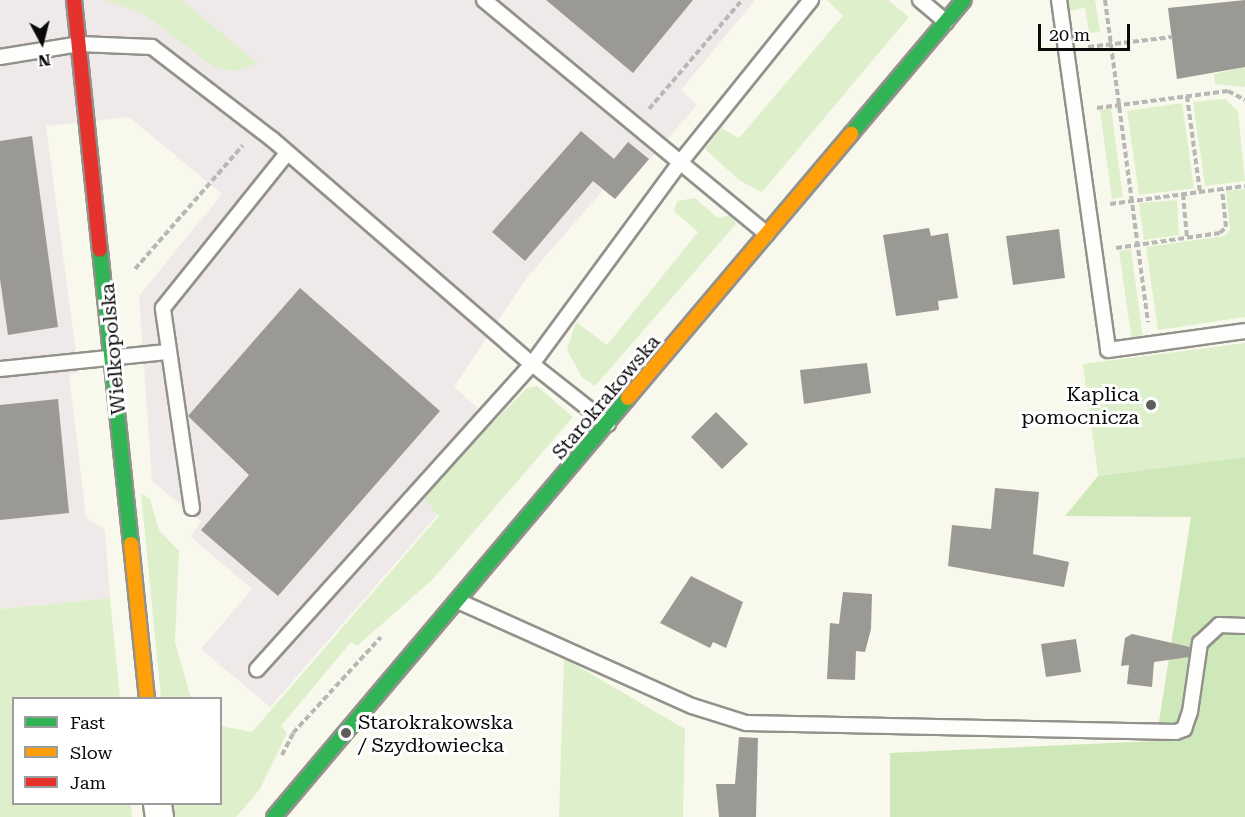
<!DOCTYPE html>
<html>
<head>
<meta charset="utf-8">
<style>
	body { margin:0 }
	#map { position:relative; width:1245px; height:817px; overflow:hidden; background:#f9f8ec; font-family:"Roboto Serif",serif }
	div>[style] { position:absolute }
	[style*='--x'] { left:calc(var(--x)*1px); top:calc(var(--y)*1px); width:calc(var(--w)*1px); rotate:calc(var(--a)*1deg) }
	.industrial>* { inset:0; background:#f0e9ea }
	.green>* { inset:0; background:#def0cb }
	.forest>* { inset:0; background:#cee8b9 }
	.building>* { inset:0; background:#9b9993 }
	.path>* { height:4px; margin-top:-2px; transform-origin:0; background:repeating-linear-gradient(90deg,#b7b7b5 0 6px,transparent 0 9px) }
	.roads { filter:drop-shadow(2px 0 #92918c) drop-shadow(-2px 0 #92918c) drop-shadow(0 2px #92918c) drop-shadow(0 -2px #92918c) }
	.lane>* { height:14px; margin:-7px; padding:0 7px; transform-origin:7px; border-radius:7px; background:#fefefc }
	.street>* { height:27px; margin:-13.5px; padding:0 13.5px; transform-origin:13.5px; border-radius:13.5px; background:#fefefc }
	.fast>* { height:14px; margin:-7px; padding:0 7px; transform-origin:7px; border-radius:7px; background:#30b455 }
	.slow>* { height:14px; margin:-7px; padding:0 7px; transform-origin:7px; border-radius:7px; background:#ff9f0a }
	.jam>* { height:14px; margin:-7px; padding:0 7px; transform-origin:7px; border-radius:7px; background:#e5322d }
	.dots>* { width:16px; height:16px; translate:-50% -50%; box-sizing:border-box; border:3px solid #fff; border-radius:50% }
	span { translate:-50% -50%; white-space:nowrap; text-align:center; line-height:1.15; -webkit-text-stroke:6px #fff; paint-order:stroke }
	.street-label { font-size:20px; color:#0a0a0a }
	.poi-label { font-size:20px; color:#0a0a0a }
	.right { translate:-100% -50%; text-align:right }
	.left { translate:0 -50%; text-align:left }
	.legend { position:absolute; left:12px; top:697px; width:210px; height:108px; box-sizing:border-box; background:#fff; border:2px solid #9d9d9d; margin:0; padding:8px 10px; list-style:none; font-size:18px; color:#0a0a0a }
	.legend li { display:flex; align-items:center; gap:12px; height:30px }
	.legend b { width:30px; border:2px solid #9d9d9d }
	.north { position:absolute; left:12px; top:12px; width:60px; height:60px; -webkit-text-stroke:4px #fff; paint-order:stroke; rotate:173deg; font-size:16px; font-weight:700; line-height:24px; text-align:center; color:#0a0a0a }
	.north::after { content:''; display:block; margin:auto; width:21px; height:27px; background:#0a0a0a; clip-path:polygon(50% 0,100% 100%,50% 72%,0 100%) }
	.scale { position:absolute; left:1038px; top:24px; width:92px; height:27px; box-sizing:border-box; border:3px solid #0a0a0a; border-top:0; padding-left:8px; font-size:18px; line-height:21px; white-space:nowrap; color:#0a0a0a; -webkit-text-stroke:4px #fff; paint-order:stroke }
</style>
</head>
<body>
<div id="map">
	<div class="industrial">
		<div style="clip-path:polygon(0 0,755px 0,681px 90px,697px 105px,615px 199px,603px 190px,526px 279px,454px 387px,508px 434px,270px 707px,201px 649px,252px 589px,191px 537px,201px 521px,152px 481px,139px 296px,222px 194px,129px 117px,46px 126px,77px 361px,78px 373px,69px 374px,86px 517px,105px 530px,110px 598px,0 609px)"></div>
	</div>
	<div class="green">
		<div style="clip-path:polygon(104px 0,182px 0,257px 63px,237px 71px,215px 68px,142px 13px)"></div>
		<div style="clip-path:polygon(827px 0,888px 0,909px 17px,762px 192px,740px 181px,705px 149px,721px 128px,739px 138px,843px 16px)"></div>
		<div style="clip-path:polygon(1067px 0,1095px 0,1100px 32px,1089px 33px,1085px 8px,1068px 11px)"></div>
		<div style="clip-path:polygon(1245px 67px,1245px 87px,1215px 84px,1214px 74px)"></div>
		<div style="clip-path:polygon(1225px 99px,1238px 111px,1245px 181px,1205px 186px,1193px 102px)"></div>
		<div style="clip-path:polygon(1182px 103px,1194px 188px,1139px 195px,1127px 111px)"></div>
		<div style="clip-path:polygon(1111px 108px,1123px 197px,1112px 199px,1100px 110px)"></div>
		<div style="clip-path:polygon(1245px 189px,1245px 317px,1158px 330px,1146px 247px,1225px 236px,1230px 230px,1226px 191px)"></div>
		<div style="clip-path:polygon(695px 198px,718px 218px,731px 215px,736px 224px,595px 386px,582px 377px,567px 350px,576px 322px,607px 345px,698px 232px,674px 211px,677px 201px)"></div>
		<div style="clip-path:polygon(1177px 200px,1179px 235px,1144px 240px,1139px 203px)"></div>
		<div style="clip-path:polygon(1131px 249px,1143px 339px,1132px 341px,1119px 251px)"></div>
		<div style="clip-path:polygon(1245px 343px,1245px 457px,1098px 476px,1083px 364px)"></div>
		<div style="clip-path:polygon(537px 386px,573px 417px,432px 580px,357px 646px,351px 642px,281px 726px,287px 733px,260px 789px,236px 817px,172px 817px,171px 804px,220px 804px,221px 726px,252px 732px,439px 516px,424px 499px,427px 489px,527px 388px)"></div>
		<div style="clip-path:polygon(141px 493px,150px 499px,159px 530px,179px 551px,175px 642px,191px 698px,161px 698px)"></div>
		<div style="clip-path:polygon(110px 598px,120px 698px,14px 698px,14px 804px,131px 804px,132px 817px,0 817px,0 609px)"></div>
		<div style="clip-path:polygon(564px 658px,685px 729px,683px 817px,559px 817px)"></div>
	</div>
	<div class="forest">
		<div style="clip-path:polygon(1245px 457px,1245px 817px,890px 817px,890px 753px,1156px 741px,1191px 517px,1065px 516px,1098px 476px)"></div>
	</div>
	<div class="building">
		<div style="clip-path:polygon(546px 0,693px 0,633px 73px)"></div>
		<div style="clip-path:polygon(1245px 0,1245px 67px,1177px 79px,1168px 8px)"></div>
		<div style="clip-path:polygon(581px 131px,614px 159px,628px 142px,649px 159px,615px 199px,593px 181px,525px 261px,492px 232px)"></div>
		<div style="clip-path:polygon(32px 136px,58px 327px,8px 335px,0 279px,0 141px)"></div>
		<div style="clip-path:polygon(929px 228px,931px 236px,948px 233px,958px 298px,938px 301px,939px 310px,896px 316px,883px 235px)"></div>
		<div style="clip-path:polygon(1059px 229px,1065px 278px,1013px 285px,1006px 236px)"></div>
		<div style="clip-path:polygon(300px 288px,440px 411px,278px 596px,201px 530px,249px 475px,188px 416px)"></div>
		<div style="clip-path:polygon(867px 363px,871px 393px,804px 404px,800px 370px)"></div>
		<div style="clip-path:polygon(58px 399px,69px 513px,0 520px,0 405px)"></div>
		<div style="clip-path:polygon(716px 412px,748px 444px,722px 469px,691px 437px)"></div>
		<div style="clip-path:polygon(995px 488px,1039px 492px,1033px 554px,1069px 562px,1064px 587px,948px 566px,952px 525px,991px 529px)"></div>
		<div style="clip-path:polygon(691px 576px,743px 602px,726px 648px,713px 642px,710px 648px,660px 623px)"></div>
		<div style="clip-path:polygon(843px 592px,872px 594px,871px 629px,865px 652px,856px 651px,855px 680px,827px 679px,830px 623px,839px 624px)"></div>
		<div style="clip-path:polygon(1132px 634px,1190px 647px,1189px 657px,1154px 662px,1152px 687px,1127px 684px,1129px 665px,1121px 666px,1125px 638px)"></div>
		<div style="clip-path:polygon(1076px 639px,1081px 672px,1046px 677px,1041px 644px)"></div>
		<div style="clip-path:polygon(739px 737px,758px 738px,756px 817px,719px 817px,716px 784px,735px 784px)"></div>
	</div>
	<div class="path">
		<div style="--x:1105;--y:0;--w:325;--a:82.4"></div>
		<div style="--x:1088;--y:47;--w:85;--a:-6.8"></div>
		<div style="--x:1187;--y:96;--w:97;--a:82.3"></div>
		<div style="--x:1097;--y:108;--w:132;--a:-7.4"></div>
		<div style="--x:1228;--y:91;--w:19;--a:28"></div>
		<div style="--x:649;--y:109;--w:143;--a:-49.5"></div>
		<div style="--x:1183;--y:194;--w:44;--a:84.8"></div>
		<div style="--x:1110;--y:204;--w:136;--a:-7.6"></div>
		<div style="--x:1116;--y:248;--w:105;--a:-8.2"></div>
		<div style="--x:1220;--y:233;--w:8;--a:-45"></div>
		<div style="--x:1226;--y:227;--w:38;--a:-96"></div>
		<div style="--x:135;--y:269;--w:164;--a:-48.9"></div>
		<div style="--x:282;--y:755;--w:25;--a:-63"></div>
		<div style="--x:293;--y:733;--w:130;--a:-47.5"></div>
	</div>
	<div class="roads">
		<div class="lane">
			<div style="--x:484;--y:0;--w:367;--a:39.6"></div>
			<div style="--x:920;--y:0;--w:34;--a:40"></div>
			<div style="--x:1059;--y:0;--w:353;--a:82"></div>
			<div style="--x:1108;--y:350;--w:138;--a:-7.9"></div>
			<div style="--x:0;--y:57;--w:80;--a:-9.3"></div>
			<div style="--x:79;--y:44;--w:73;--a:2.4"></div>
			<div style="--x:152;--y:47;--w:151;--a:37.5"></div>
			<div style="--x:272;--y:139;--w:344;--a:40.9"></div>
			<div style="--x:532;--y:364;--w:411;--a:132"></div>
			<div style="--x:0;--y:369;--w:168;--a:-5.8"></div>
			<div style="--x:608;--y:424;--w:97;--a:-141.7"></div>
			<div style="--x:532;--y:364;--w:248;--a:-53.7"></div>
			<div style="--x:679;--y:164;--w:211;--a:-51.2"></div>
			<div style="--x:192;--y:508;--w:202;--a:-98.3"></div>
			<div style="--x:163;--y:308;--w:198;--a:-51.3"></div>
			<div style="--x:458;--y:601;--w:256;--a:24.2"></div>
			<div style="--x:692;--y:706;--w:57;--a:17.5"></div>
			<div style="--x:746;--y:723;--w:430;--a:1.2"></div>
			<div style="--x:1176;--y:732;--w:9;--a:-21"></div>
			<div style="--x:1184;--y:729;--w:18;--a:-71"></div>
			<div style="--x:1190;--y:712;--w:70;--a:-81.8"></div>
			<div style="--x:1200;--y:643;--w:26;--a:-43"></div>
			<div style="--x:1219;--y:625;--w:26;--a:2"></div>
		</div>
		<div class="street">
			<div style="--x:157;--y:804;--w:13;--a:81"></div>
		</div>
		<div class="fast">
			<div style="--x:851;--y:134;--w:175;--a:-49.9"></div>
			<div style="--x:100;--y:250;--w:296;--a:84"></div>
			<div style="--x:274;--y:817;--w:549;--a:-49.81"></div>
		</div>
		<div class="slow">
			<div style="--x:628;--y:398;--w:346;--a:-49.8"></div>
			<div style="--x:131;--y:544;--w:155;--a:84.1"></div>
		</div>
		<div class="jam">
			<div style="--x:74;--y:0;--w:251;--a:84.1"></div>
		</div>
	</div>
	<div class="dots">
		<div style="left:1151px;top:405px;background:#5e5d59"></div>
		<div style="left:346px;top:733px;background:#5e5d59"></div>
	</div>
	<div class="street-label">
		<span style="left:113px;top:349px;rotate:-95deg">Wielkopolska</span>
		<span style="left:606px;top:397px;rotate:-50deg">Starokrakowska</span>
	</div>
	<div class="poi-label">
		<span class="right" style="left:1139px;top:406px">Kaplica<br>pomocnicza</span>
		<span class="left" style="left:358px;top:734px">Starokrakowska<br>/ Szydłowiecka</span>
	</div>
	<ul class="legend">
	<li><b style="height:8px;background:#30b455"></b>Fast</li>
	<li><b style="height:8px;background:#ff9f0a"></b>Slow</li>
	<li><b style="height:8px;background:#e5322d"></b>Jam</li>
	</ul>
	<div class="north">N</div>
	<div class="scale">20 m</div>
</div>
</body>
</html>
